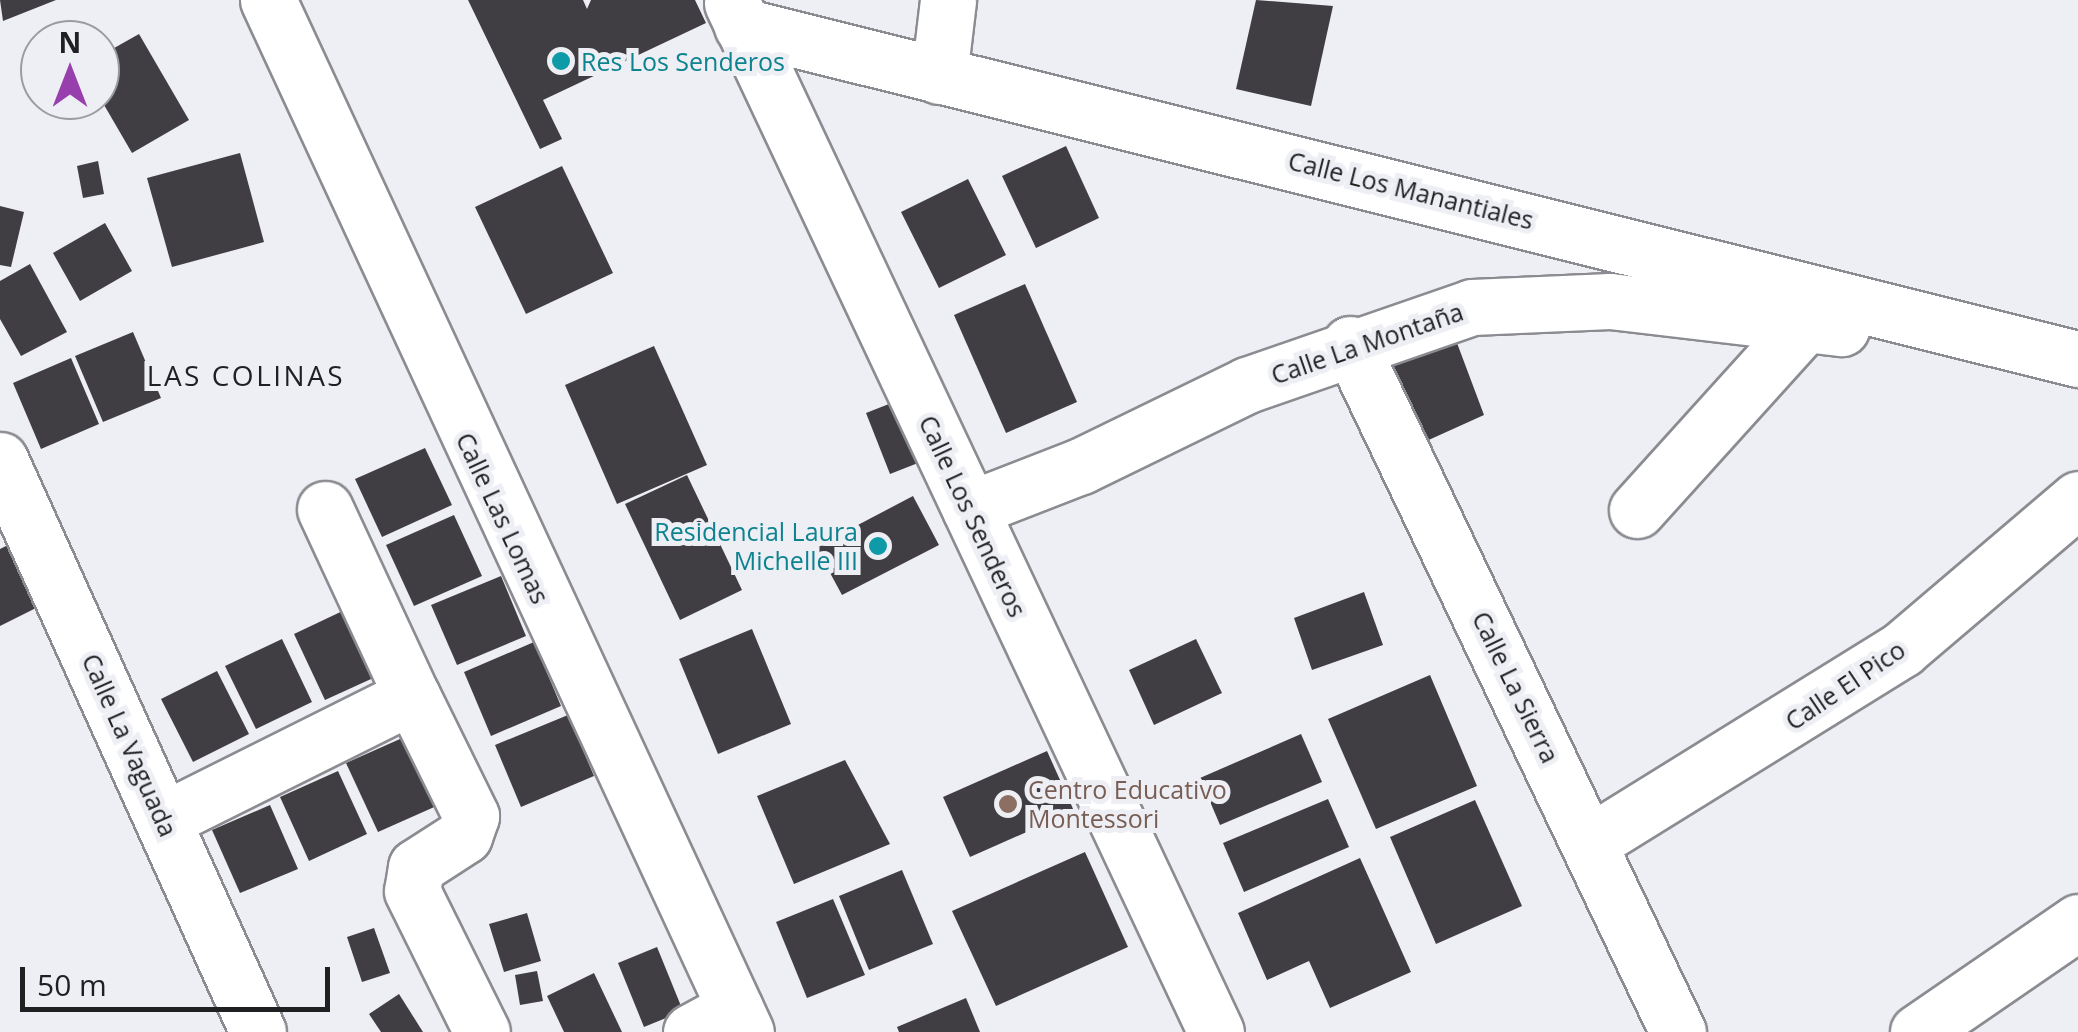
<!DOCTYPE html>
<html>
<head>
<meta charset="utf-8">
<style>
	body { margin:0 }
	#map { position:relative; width:2078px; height:1032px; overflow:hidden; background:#eeeff5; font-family:"Open Sans",sans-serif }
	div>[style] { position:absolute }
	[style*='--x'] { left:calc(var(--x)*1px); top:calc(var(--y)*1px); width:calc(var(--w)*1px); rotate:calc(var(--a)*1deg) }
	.building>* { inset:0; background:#413e43 }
	.roads { filter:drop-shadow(2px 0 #8b8c91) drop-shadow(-2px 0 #8b8c91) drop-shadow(0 2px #8b8c91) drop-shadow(0 -2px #8b8c91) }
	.minor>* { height:55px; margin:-27.5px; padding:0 27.5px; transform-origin:27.5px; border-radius:27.5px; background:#fff }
	.dots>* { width:28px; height:28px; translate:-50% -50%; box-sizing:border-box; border:5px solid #eeeff5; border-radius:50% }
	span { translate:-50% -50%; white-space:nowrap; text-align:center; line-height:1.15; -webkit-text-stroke:10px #eeeff5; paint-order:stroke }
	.culture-label { font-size:25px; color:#0d838f }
	.left { translate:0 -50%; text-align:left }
	.right { translate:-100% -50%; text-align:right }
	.street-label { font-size:25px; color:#1f2022 }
	.education-label { font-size:25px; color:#785e54 }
	.neighbourhood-label { font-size:28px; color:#1f2022; letter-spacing:2.5px }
	.north { position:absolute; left:20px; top:20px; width:100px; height:100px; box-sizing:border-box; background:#eeeff5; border:2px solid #9b9ca1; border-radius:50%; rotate:0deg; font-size:28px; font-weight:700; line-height:40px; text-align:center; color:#1f2022 }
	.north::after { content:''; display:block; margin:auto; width:35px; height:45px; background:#973fac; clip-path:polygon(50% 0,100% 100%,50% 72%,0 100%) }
	.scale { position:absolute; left:20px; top:967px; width:310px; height:45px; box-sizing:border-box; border:5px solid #1f2022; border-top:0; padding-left:12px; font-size:30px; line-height:35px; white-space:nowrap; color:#1f2022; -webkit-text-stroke:8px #eeeff5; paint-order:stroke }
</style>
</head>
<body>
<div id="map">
	<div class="building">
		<div style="clip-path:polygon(0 0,56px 0,3px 21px)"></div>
		<div style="clip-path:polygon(468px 0,583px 0,587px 9px,591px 0,695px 0,706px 23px,543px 100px,562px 139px,540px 149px)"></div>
		<div style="clip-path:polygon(1256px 0,1333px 6px,1311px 106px,1236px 89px)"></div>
		<div style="clip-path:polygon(139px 34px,189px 120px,132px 153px,100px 98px,100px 56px)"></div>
		<div style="clip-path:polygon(1066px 146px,1099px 218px,1036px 248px,1002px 176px)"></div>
		<div style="clip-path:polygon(240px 153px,264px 242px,172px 267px,147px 178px)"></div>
		<div style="clip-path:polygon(98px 161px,104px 194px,83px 198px,77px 166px)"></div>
		<div style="clip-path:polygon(562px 166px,613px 273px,526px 314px,475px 207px)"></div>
		<div style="clip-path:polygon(968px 179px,1006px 255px,939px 288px,901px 212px)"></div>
		<div style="clip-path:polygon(0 206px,24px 212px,11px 267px,0 265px)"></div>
		<div style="clip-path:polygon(105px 223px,132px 271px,80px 301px,53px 253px)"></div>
		<div style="clip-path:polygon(30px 264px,67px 332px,21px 356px,0 319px,0 281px)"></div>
		<div style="clip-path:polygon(1025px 284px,1077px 402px,1006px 433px,954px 315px)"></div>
		<div style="clip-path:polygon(133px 332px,161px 398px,103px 422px,75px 356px)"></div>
		<div style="clip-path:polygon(1457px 343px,1484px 415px,1422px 443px,1386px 364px)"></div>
		<div style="clip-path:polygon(654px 346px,707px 465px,617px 504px,565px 385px)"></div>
		<div style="clip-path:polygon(71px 358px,99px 424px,41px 449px,13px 383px)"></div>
		<div style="clip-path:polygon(894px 402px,918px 463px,890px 474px,866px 413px)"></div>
		<div style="clip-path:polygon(425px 448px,452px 505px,382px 537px,355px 479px)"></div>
		<div style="clip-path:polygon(687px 475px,742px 590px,680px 620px,625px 504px)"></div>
		<div style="clip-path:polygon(913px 496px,939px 545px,842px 595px,816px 547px)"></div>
		<div style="clip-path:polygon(454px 515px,482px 576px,414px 606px,386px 545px)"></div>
		<div style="clip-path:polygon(8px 545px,38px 607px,0 626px,0 549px)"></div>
		<div style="clip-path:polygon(501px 576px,526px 636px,457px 665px,431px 605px)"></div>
		<div style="clip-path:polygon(1364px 592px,1383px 645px,1312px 670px,1294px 618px)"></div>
		<div style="clip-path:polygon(351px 607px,382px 674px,325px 700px,294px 634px)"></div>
		<div style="clip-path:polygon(752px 629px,791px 724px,718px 754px,679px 659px)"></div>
		<div style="clip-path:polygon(282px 639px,312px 702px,256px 729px,225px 666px)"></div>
		<div style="clip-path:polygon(1196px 639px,1222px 693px,1154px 725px,1129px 670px)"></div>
		<div style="clip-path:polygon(534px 642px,561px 706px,491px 736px,464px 672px)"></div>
		<div style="clip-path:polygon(217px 671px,249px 734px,193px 762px,161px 699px)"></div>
		<div style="clip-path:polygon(1430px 675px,1477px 786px,1376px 829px,1328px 719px)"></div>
		<div style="clip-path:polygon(568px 715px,594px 776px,521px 807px,495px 745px)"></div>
		<div style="clip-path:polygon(1301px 734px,1322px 782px,1220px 825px,1200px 778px)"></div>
		<div style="clip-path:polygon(409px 735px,441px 804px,378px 832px,346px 763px)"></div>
		<div style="clip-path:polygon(1047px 751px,1074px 811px,970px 857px,943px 797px)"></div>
		<div style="clip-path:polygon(845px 760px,890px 844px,794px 884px,757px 796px)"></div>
		<div style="clip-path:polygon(338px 771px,367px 834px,309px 861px,280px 797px)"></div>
		<div style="clip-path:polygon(1328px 799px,1349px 847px,1244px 892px,1223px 843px)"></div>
		<div style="clip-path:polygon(1475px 800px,1522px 906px,1436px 944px,1390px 837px)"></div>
		<div style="clip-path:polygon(270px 805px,298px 869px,240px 893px,212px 830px)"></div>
		<div style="clip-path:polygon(1085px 852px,1128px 947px,996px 1006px,952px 911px)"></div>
		<div style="clip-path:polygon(1360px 858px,1411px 972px,1330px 1008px,1309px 961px,1267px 980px,1238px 913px)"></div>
		<div style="clip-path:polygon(902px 870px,933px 944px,869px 970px,839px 896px)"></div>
		<div style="clip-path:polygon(833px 899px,865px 975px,807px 998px,776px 922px)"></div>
		<div style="clip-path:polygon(527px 913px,541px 961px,504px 972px,489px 924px)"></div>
		<div style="clip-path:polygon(374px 928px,390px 973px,362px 982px,347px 937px)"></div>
		<div style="clip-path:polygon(657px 947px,683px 1011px,644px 1027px,618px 963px)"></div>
		<div style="clip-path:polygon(537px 971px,543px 1001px,520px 1005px,515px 975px)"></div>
		<div style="clip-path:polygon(594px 973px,622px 1032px,564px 1032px,547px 996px)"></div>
		<div style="clip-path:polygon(399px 994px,423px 1032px,381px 1032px,369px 1014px)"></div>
		<div style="clip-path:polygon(966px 998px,980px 1032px,899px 1032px,897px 1027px)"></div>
	</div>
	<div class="roads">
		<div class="minor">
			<div style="--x:268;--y:0;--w:1137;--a:65.15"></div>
			<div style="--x:732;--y:3;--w:1137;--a:64.81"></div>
			<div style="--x:742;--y:26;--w:1377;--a:14"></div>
			<div style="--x:939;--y:76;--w:77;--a:-83.2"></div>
			<div style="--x:1350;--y:344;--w:762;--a:64.51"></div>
			<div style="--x:0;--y:460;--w:627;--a:65.72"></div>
			<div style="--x:325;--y:509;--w:206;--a:65.1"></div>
			<div style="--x:970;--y:509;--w:119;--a:-21.2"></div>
			<div style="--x:1081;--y:466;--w:185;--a:-26"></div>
			<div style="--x:1247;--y:385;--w:238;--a:-19.1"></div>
			<div style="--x:1472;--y:307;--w:138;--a:-2.5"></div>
			<div style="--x:1610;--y:301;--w:233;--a:6.7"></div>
			<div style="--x:1637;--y:510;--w:251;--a:-47.9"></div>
			<div style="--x:163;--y:820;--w:278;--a:-26.5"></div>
			<div style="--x:412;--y:696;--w:134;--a:63.8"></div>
			<div style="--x:471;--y:816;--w:21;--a:109"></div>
			<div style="--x:464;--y:836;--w:57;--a:147.1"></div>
			<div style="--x:416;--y:867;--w:24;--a:99"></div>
			<div style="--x:412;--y:891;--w:157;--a:63.6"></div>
			<div style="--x:1591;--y:842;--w:366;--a:-31.8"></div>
			<div style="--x:1902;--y:649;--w:231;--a:-40.4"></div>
			<div style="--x:691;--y:1032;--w:50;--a:-28.6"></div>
			<div style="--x:1918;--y:1032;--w:194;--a:-34.5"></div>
		</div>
	</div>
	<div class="dots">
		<div style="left:561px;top:61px;background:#0f9aa8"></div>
		<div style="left:878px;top:546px;background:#0f9aa8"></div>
		<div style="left:1008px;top:804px;background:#8d6e63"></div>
	</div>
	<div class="culture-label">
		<span class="left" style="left:581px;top:61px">Res Los Senderos</span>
		<span class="right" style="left:858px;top:546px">Residencial Laura<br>Michelle III</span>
	</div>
	<div class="street-label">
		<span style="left:1411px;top:190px;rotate:14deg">Calle Los Manantiales</span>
		<span style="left:1367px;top:343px;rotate:-19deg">Calle La Montaña</span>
		<span style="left:973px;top:516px;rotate:65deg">Calle Los Senderos</span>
		<span style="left:503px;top:518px;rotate:65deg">Calle Las Lomas</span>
		<span style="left:1845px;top:685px;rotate:-34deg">Calle El Pico</span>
		<span style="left:1516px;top:687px;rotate:64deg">Calle La Sierra</span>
		<span style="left:130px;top:745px;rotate:66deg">Calle La Vaguada</span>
	</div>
	<div class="education-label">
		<span class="left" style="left:1028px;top:804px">Centro Educativo<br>Montessori</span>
	</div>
	<div class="neighbourhood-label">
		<span style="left:246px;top:375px">LAS COLINAS</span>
	</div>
	<div class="north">N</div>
	<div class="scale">50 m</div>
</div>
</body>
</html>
